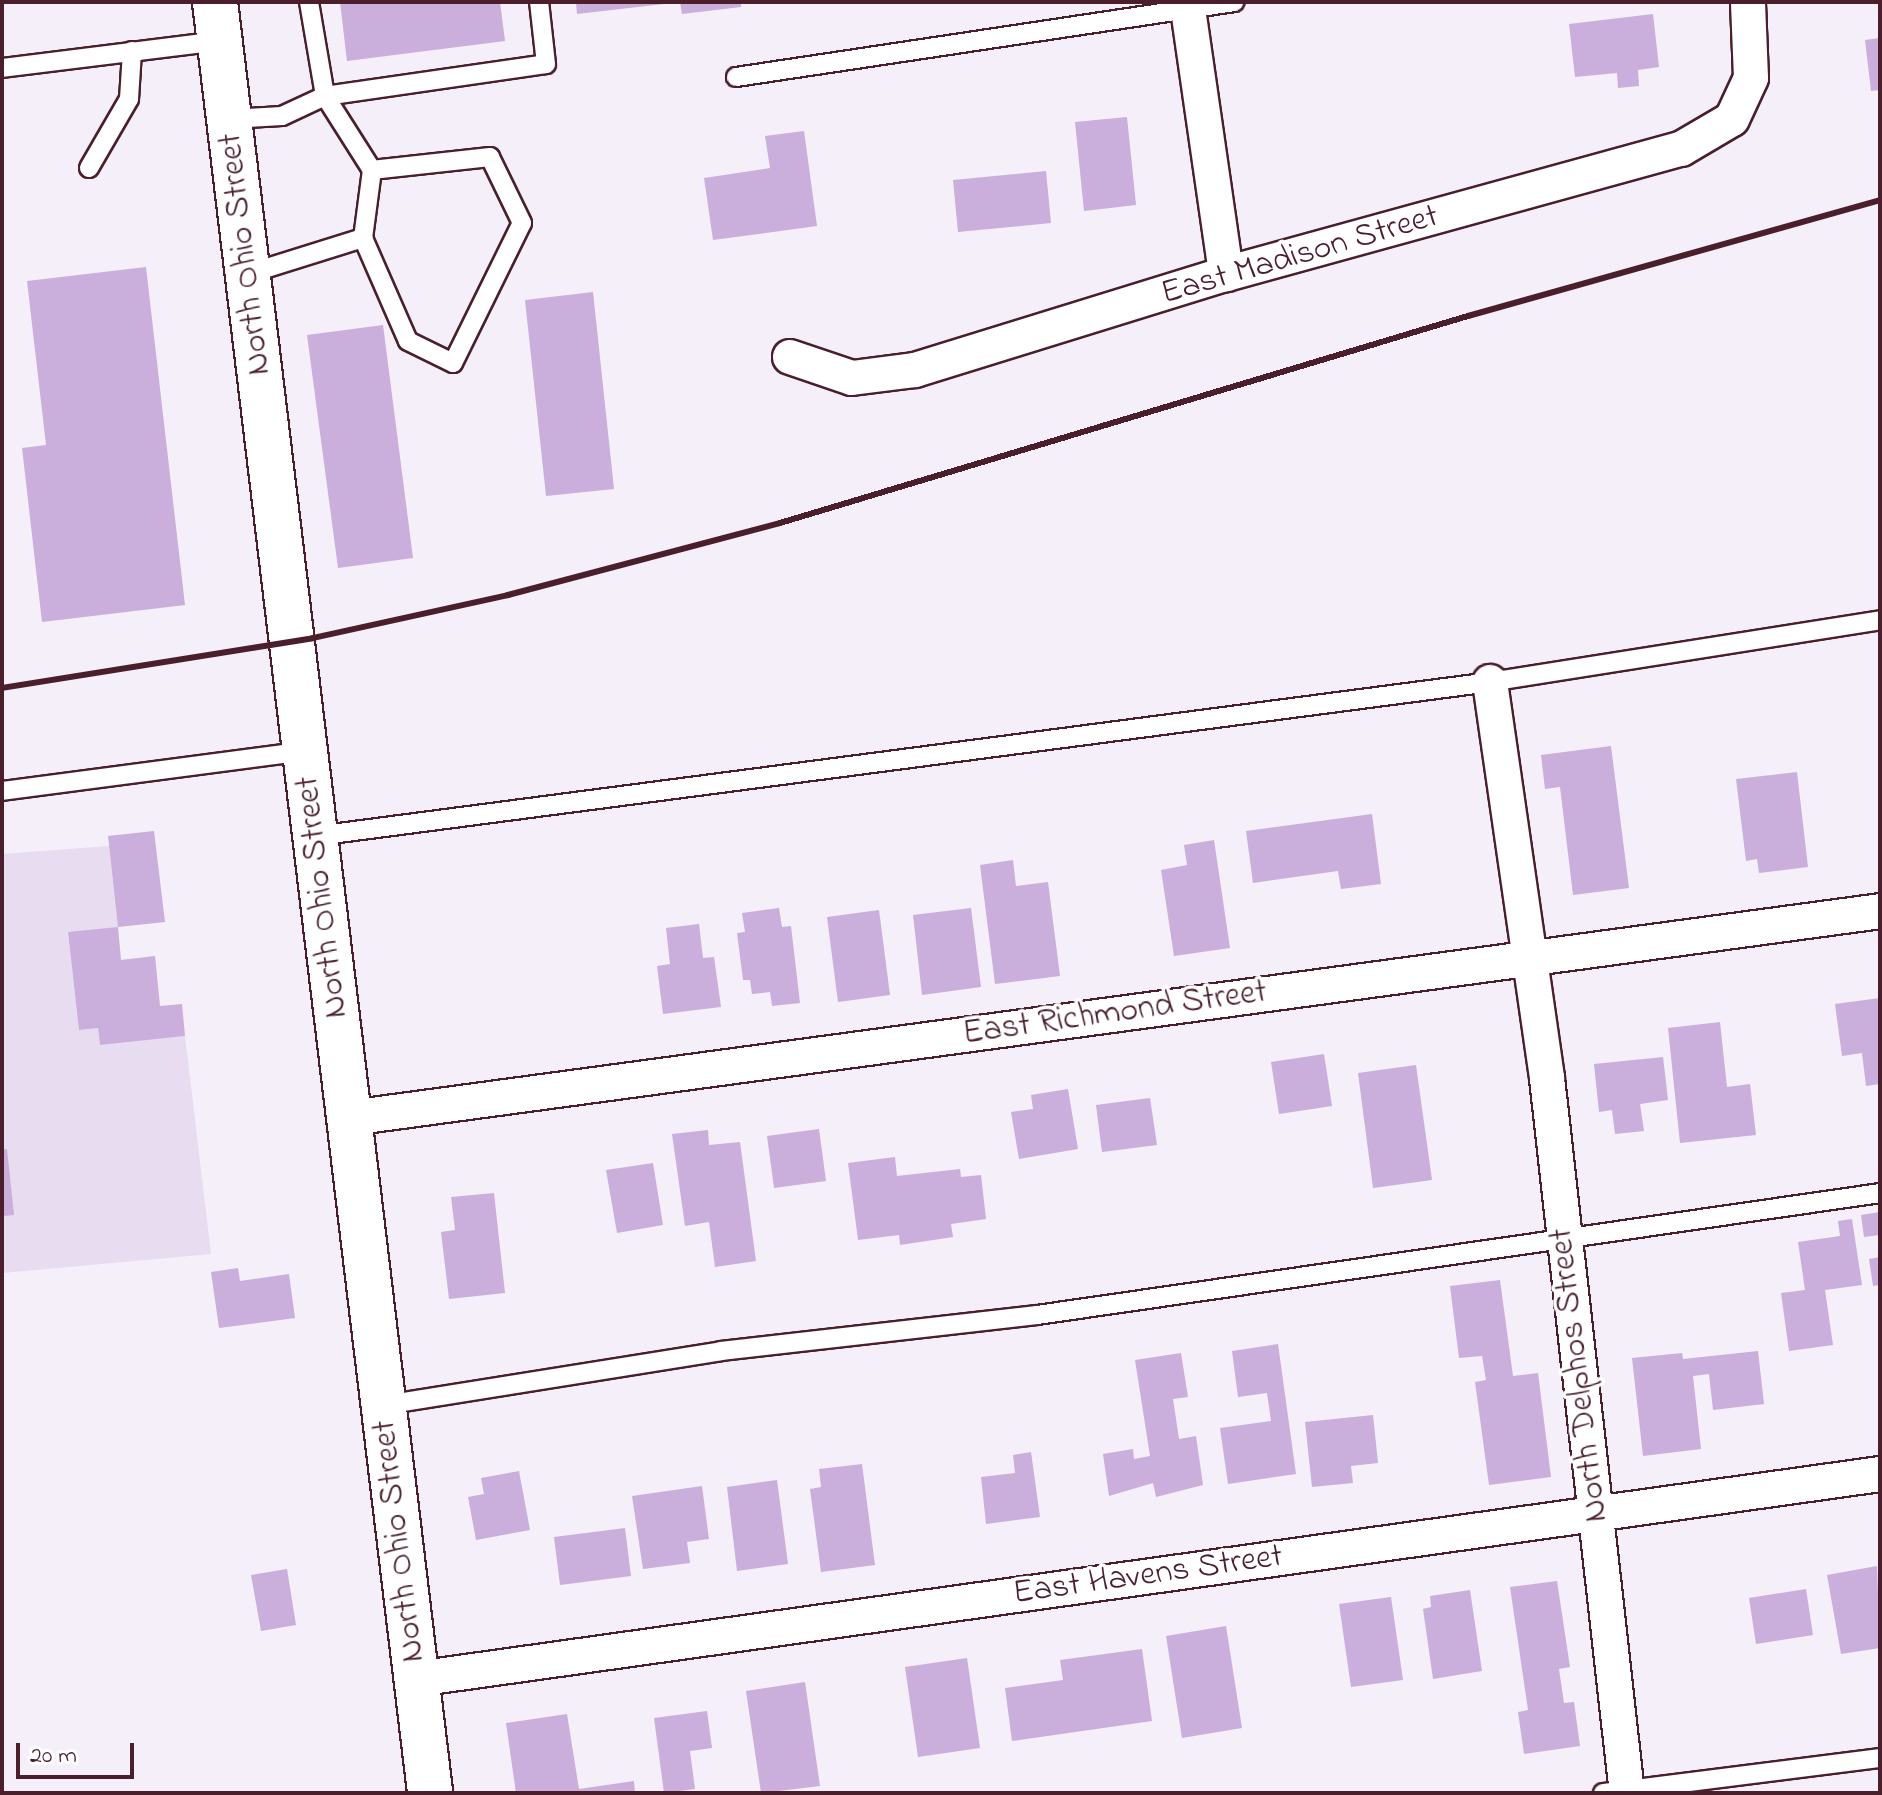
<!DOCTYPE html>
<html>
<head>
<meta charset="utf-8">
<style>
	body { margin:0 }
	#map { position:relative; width:1882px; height:1795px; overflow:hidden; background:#f4eff8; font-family:"Indie Flower",sans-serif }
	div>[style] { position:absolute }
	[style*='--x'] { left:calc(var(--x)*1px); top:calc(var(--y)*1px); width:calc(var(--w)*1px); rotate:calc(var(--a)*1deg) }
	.built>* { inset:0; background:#e7dcf0 }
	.building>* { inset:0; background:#caaedc }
	.roads { filter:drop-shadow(2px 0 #4a1f2b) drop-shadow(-2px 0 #4a1f2b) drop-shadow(0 2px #4a1f2b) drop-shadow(0 -2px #4a1f2b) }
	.service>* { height:18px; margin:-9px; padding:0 9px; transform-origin:9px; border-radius:9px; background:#fff }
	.minor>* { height:34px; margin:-17px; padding:0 17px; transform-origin:17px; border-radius:17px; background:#fff }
	.tertiary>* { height:44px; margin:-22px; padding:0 22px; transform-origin:22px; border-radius:22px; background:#fff }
	.rail>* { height:6px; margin:-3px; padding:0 3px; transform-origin:3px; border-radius:3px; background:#4a1f2b }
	span { translate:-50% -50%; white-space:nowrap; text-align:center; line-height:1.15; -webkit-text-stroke:7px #fff; paint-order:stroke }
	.street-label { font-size:34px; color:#4a1f2b }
	.frame { position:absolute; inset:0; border:4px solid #4a1f2b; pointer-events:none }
	.scale { position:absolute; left:16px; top:1743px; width:118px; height:36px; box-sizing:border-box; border:4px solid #4a1f2b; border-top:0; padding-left:10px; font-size:24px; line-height:28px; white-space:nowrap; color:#4a1f2b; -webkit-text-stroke:6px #fff; paint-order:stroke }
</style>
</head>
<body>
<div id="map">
	<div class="built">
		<div style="clip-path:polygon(109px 846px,118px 927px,68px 933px,79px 1030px,98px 1028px,100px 1045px,185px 1036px,211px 1254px,2px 1273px,2px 854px)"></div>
	</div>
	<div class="building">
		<div style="clip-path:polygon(340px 2px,500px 2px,505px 41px,347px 61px)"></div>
		<div style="clip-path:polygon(576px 2px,664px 2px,664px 4px,577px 14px)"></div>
		<div style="clip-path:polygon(680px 2px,741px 2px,741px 7px,682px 14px)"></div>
		<div style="clip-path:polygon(1653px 14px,1659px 67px,1638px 70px,1639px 86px,1618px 88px,1617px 73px,1575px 77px,1569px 24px)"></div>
		<div style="clip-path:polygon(1880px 38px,1880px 90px,1871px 91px,1865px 40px)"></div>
		<div style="clip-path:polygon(1127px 117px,1136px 205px,1084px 211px,1075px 122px)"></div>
		<div style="clip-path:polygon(804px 131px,817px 226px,713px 240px,704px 178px,770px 168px,765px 136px)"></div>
		<div style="clip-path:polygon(1046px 171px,1051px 223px,958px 232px,953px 180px)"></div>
		<div style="clip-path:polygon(146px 267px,185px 605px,42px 622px,22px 448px,46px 445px,27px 281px)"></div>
		<div style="clip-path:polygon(593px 292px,614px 489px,546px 496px,525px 300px)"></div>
		<div style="clip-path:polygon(383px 325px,413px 558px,338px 568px,307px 335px)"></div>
		<div style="clip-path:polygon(1611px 746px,1629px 888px,1573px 895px,1560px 787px,1545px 789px,1541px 755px)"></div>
		<div style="clip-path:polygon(1797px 772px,1808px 867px,1759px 873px,1757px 859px,1746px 861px,1736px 779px)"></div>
		<div style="clip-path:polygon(1372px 814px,1381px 884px,1341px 889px,1338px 871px,1253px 883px,1246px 831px)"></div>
		<div style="clip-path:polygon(154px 831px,165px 922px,118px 927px,121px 960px,155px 956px,160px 1006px,182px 1004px,185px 1036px,100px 1045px,98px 1028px,79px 1030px,68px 932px,118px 927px,108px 836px)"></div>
		<div style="clip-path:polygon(1214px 840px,1230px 948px,1174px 956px,1161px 870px,1187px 865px,1184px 845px)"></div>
		<div style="clip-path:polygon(1013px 860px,1016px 886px,1048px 882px,1060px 976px,995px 984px,980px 865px)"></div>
		<div style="clip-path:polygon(779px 908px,782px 927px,791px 926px,800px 1003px,772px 1006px,770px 992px,752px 994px,750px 980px,743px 980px,737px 933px,745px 932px,742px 913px)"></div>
		<div style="clip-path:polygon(971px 908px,981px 987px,922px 995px,913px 915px)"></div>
		<div style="clip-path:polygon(879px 910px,890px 995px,838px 1002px,827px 917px)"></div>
		<div style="clip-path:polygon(699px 924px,703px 958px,714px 957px,721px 1007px,663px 1014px,657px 966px,670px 964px,666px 928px)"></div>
		<div style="clip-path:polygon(1880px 998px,1880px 1084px,1866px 1086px,1862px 1053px,1842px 1056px,1835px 1004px)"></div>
		<div style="clip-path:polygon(1720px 1022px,1727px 1087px,1750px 1084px,1756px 1135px,1680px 1143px,1668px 1028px)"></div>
		<div style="clip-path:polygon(1324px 1054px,1332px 1106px,1279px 1114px,1271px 1062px)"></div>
		<div style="clip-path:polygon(1663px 1057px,1668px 1100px,1640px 1104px,1644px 1131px,1615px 1134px,1612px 1110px,1599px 1112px,1594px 1064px)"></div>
		<div style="clip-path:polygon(1416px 1065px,1432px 1180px,1373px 1188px,1358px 1073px)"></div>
		<div style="clip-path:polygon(1068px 1089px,1078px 1149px,1019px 1159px,1011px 1112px,1033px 1109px,1031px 1095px)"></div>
		<div style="clip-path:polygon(1150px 1098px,1157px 1145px,1102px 1152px,1096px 1105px)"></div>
		<div style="clip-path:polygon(819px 1129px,826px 1181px,774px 1188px,767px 1136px)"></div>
		<div style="clip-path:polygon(708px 1130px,709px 1145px,740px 1142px,756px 1261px,715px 1267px,709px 1222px,685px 1226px,672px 1134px)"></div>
		<div style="clip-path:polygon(7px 1149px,14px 1215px,2px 1216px,2px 1150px)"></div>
		<div style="clip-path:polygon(895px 1157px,897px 1176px,960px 1169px,961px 1177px,981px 1175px,986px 1219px,951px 1224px,953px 1237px,900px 1245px,899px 1235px,858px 1240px,848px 1163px)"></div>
		<div style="clip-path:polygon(653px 1163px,663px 1225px,617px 1233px,606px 1170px)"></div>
		<div style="clip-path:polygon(494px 1193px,505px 1293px,449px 1299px,441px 1232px,455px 1230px,451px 1197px)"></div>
		<div style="clip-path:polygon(1880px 1212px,1880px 1235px,1864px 1237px,1861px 1215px)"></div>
		<div style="clip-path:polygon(1852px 1219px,1862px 1285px,1825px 1290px,1833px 1345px,1789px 1351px,1781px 1293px,1805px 1290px,1798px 1242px,1840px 1236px,1838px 1221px)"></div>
		<div style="clip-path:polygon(1880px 1257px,1880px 1285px,1873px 1286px,1869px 1259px)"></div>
		<div style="clip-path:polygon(238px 1268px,240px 1281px,289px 1274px,295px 1318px,219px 1328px,211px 1272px)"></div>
		<div style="clip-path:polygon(1500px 1280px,1513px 1376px,1538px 1373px,1551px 1477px,1489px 1485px,1475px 1382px,1486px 1380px,1482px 1356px,1459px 1358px,1450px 1286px)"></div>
		<div style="clip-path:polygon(1278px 1344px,1296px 1474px,1228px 1484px,1220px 1428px,1271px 1421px,1267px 1393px,1238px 1397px,1232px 1351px)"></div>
		<div style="clip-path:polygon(1758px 1351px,1764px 1404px,1713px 1410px,1709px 1374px,1693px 1376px,1701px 1449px,1643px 1456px,1632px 1358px,1682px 1353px,1683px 1359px)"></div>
		<div style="clip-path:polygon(1181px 1353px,1188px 1397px,1173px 1399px,1179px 1439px,1196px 1436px,1203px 1485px,1156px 1497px,1153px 1483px,1109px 1496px,1103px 1454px,1133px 1449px,1134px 1459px,1150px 1456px,1135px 1360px)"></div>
		<div style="clip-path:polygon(1373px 1415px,1378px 1463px,1351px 1466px,1353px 1483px,1312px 1487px,1305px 1422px)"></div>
		<div style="clip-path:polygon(1031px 1452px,1040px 1517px,986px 1524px,981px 1477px,1015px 1473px,1013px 1455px)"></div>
		<div style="clip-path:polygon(862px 1464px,875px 1565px,821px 1572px,810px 1489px,821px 1487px,819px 1469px)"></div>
		<div style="clip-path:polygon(519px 1471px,530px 1530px,476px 1540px,468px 1497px,484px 1494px,481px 1478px)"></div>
		<div style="clip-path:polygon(777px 1480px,788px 1564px,737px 1571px,727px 1487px)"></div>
		<div style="clip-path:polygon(702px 1486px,709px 1539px,687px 1542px,690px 1563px,643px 1569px,632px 1496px)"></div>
		<div style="clip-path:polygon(625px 1528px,631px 1576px,560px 1585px,554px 1537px)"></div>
		<div style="clip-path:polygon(1877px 1566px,1880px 1648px,1841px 1654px,1827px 1575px)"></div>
		<div style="clip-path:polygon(287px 1569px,296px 1625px,261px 1631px,251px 1575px)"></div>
		<div style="clip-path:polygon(1557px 1581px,1570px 1667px,1559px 1669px,1564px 1703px,1574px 1702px,1580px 1746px,1524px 1754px,1518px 1712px,1528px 1710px,1510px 1587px)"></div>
		<div style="clip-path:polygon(1806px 1589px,1813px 1635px,1756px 1644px,1749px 1598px)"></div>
		<div style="clip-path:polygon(1470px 1590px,1482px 1671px,1433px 1679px,1423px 1609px,1431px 1607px,1430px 1596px)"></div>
		<div style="clip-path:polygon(1391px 1597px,1403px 1680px,1351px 1687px,1339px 1604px)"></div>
		<div style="clip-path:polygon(1226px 1626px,1242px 1728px,1182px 1738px,1166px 1636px)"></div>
		<div style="clip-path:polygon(1142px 1649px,1152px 1721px,1012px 1741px,1005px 1688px,1063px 1680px,1060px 1660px)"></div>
		<div style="clip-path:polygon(967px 1658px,980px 1748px,918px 1757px,905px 1667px)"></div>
		<div style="clip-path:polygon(805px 1682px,820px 1786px,761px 1793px,746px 1691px)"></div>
		<div style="clip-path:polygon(707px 1711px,712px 1748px,690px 1751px,695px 1789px,664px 1793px,654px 1718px)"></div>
		<div style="clip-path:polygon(567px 1714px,579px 1789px,634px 1781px,635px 1793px,516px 1793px,506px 1723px)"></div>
	</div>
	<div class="roads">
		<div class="service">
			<div style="--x:309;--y:2;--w:95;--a:80.3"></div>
			<div style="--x:325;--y:96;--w:88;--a:57.6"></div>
			<div style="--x:372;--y:170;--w:69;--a:97.5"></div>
			<div style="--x:363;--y:238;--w:112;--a:66.4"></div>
			<div style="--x:408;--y:341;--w:50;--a:26.1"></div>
			<div style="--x:453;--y:363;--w:156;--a:-63.8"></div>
			<div style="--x:522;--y:223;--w:73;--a:-115.9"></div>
			<div style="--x:490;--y:157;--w:119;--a:173.7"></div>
			<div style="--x:2;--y:68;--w:220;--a:-7.1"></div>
			<div style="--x:736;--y:77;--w:504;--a:-8.56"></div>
			<div style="--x:230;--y:119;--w:52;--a:-3.3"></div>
			<div style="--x:282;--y:116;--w:47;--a:-24.9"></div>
			<div style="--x:325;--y:96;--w:223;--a:-8.2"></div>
			<div style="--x:546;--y:64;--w:62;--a:-96.4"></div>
			<div style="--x:89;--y:168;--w:80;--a:-59.9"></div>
			<div style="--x:129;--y:99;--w:48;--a:-86.4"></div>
			<div style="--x:248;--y:274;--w:121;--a:-17.4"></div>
			<div style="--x:2;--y:791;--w:306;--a:-7.5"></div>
			<div style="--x:316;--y:836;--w:1184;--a:-7.47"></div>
			<div style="--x:1490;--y:682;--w:395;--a:-9"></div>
			<div style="--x:385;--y:1405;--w:340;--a:-9.1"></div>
			<div style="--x:721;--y:1351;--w:318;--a:-6.5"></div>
			<div style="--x:1037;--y:1315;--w:852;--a:-8.23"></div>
			<div style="--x:1603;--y:1793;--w:279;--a:-7.2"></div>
		</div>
		<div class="minor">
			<div style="--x:1187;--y:2;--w:275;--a:81.8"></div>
			<div style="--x:790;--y:357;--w:65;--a:18.7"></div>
			<div style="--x:852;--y:378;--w:64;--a:-7.2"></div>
			<div style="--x:915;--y:370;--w:325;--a:-17.2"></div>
			<div style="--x:1226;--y:274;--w:472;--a:-15.4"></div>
			<div style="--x:1681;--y:149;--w:59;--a:-30.5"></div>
			<div style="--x:1732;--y:119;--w:45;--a:-65.1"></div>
			<div style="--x:1751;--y:78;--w:76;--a:-92.3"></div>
			<div style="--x:1490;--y:682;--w:400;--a:81.8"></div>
			<div style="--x:1547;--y:1078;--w:719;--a:83.62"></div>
			<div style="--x:350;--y:1118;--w:1544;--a:-7.7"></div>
			<div style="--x:416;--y:1679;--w:1478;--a:-7.97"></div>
		</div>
		<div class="tertiary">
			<div style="--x:215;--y:2;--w:1804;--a:83.15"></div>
		</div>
	</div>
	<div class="rail">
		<div style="--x:2;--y:688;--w:315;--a:-9.1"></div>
		<div style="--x:313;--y:638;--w:200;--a:-12.4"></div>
		<div style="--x:508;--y:595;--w:281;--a:-14.8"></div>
		<div style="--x:780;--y:523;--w:718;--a:-16.75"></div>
		<div style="--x:1468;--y:316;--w:428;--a:-15.7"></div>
	</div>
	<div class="street-label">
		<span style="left:246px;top:254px;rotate:-97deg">North Ohio Street</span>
		<span style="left:1300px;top:256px;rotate:-16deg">East Madison Street</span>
		<span style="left:323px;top:897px;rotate:-97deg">North Ohio Street</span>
		<span style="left:1115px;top:1014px;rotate:-8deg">East Richmond Street</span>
		<span style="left:1580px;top:1375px;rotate:-97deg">North Delphos Street</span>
		<span style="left:400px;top:1541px;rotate:-97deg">North Ohio Street</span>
		<span style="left:1148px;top:1576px;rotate:-8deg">East Havens Street</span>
	</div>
	<div class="frame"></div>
	<div class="scale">20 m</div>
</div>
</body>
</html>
